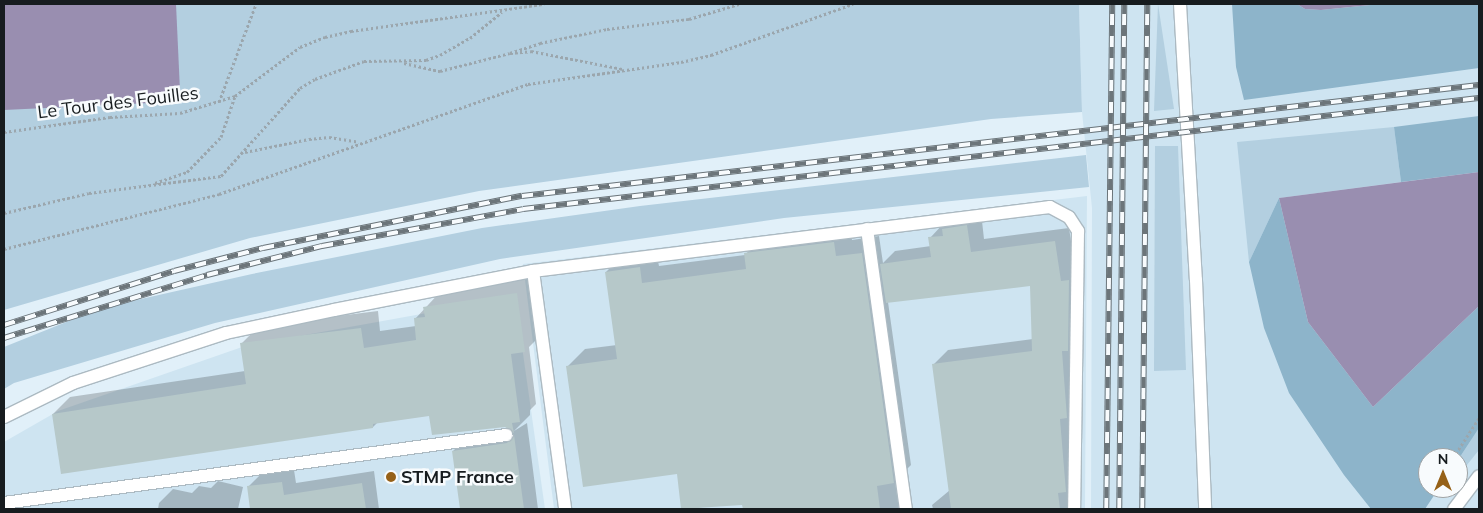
<!DOCTYPE html>
<html>
<head>
<meta charset="utf-8">
<style>
	body { margin:0 }
	#map { position:relative; width:1483px; height:513px; overflow:hidden; background:#e1f0f9; font-family:Mulish,sans-serif }
	div>[style] { position:absolute }
	[style*='--x'] { left:calc(var(--x)*1px); top:calc(var(--y)*1px); width:calc(var(--w)*1px); rotate:calc(var(--a)*1deg) }
	.built>* { inset:0; background:#cee4f1 }
	.green>* { inset:0; background:#b3cfe0 }
	.forest>* { inset:0; background:#8db4ca }
	.water>* { inset:0; background:#998eb0 }
	.shadow>* { inset:0; background:#0003 }
	.building>* { inset:0; background:#b6c8c9 }
	.path>* { height:3px; margin-top:-1.5px; transform-origin:0; background:repeating-linear-gradient(90deg,#9ba6ad 0 2.5px,transparent 0 5px) }
	.roads { filter:drop-shadow(1px 0 #acbac2) drop-shadow(-1px 0 #acbac2) drop-shadow(0 1px #acbac2) drop-shadow(0 -1px #acbac2) }
	.lane>* { height:12px; margin:-6px; padding:0 6px; transform-origin:6px; border-radius:6px; background:#fff }
	.rail>* { height:5.5px; margin-top:-2.75px; transform-origin:0; background:repeating-linear-gradient(90deg,#f8fbfd 0 11px,#6c757a 0 22px); box-sizing:border-box; border-block:1px solid #6c757a }
	.dots>* { width:14px; height:14px; translate:-50% -50%; box-sizing:border-box; border:2px solid #f8fbfd; border-radius:50% }
	span { translate:-50% -50%; white-space:nowrap; text-align:center; line-height:1.15; -webkit-text-stroke:5px #f8fbfd; paint-order:stroke }
	.street-label { font-size:18px; color:#171c1f }
	.poi-label { font-size:18px; color:#171c1f; font-weight:700 }
	.left { translate:0 -50%; text-align:left }
	.frame { position:absolute; inset:0; border:5px solid #171c1f; pointer-events:none }
	.north { position:absolute; left:1418px; top:448px; width:50px; height:50px; box-sizing:border-box; background:#f8fbfd; border:1px solid #9ea2a4; border-radius:50%; rotate:0deg; font-size:14px; font-weight:700; line-height:20px; text-align:center; color:#171c1f }
	.north::after { content:''; display:block; margin:auto; width:18px; height:22px; background:#966118; clip-path:polygon(50% 0,100% 100%,50% 72%,0 100%) }
</style>
</head>
<body>
<div id="map">
	<div class="built">
		<div style="clip-path:polygon(evenodd,1079px 4px,1479px 4px,1479px 509px,1091px 509px,1092px 208px,1082px 112px,1079px 4px,1428px 458px,1458px 458px,1458px 488px,1428px 488px,1428px 458px)"></div>
		<div style="clip-path:polygon(1087px 196px,1085px 509px,554px 509px,523px 264px)"></div>
		<div style="clip-path:polygon(515px 297px,545px 509px,4px 509px,4px 442px,58px 411px,245px 346px)"></div>
	</div>
	<div class="green">
		<div style="clip-path:polygon(4px 4px,1079px 4px,1082px 112px,991px 119px,479px 191px,250px 238px,4px 310px)"></div>
		<div style="clip-path:polygon(1158px 4px,1174px 109px,1154px 111px)"></div>
		<div style="clip-path:polygon(1394px 127px,1401px 182px,1279px 198px,1249px 262px,1237px 142px)"></div>
		<div style="clip-path:polygon(1155px 146px,1178px 146px,1186px 370px,1154px 371px)"></div>
		<div style="clip-path:polygon(1086px 155px,1089px 187px,784px 218px,500px 259px,215px 323px,14px 383px,4px 389px,4px 347px,101px 308px,252px 274px,482px 228px,640px 206px)"></div>
		<div style="clip-path:polygon(1479px 428px,1479px 450px,1458px 476px,1458px 460px)"></div>
	</div>
	<div class="forest">
		<div style="clip-path:polygon(1232px 4px,1297px 4px,1305px 9px,1321px 10px,1380px 4px,1479px 4px,1479px 68px,1244px 100px,1236px 67px)"></div>
		<div style="clip-path:polygon(1479px 116px,1479px 172px,1401px 182px,1394px 127px)"></div>
		<div style="clip-path:polygon(1279px 198px,1308px 322px,1373px 407px,1479px 306px,1479px 428px,1458px 460px,1428px 458px,1428px 488px,1439px 488px,1425px 509px,1371px 509px,1344px 475px,1289px 393px,1264px 328px,1249px 262px)"></div>
	</div>
	<div class="water">
		<div style="clip-path:polygon(4px 4px,176px 4px,180px 91px,171px 102px,4px 110px)"></div>
		<div style="clip-path:polygon(1297px 4px,1380px 4px,1321px 10px,1305px 9px)"></div>
		<div style="clip-path:polygon(1479px 172px,1479px 306px,1373px 407px,1308px 322px,1279px 198px)"></div>
	</div>
	<div class="shadow">
		<div style="clip-path:polygon(981px 212px,984px 239px,1069px 228px,1075px 267px,1075px 509px,933px 509px,932px 505px,950px 490px,934px 364px,948px 350px,1033px 339px,1031px 284px,888px 302px,911px 465px,895px 481px,899px 509px,744px 509px,743px 503px,683px 509px,678px 472px,568px 366px,585px 349px,617px 345px,606px 272px,623px 255px,656px 251px,659px 266px,745px 255px,762px 237px,850px 226px,852px 240px,879px 236px,883px 263px,895px 251px,931px 246px,930px 238px,943px 224px)"></div>
		<div style="clip-path:polygon(534px 277px,542px 334px,529px 347px,536px 404px,530px 410px,530px 415px,514px 431px,527px 423px,538px 509px,461px 509px,453px 451px,466px 438px,513px 431px,505px 426px,430px 415px,378px 422px,373px 427px,53px 414px,70px 397px,245px 371px,242px 343px,259px 326px,378px 311px,380px 331px,416px 326px,415px 319px,442px 290px)"></div>
		<div style="clip-path:polygon(294px 470px,296px 483px,374px 471px,379px 509px,251px 509px,248px 487px,261px 474px)"></div>
		<div style="clip-path:polygon(218px 481px,243px 487px,238px 509px,158px 509px,159px 503px,173px 489px,192px 493px,199px 486px,211px 488px)"></div>
	</div>
	<div class="building">
		<div style="clip-path:polygon(967px 225px,971px 252px,1055px 241px,1061px 281px,1069px 280px,1068px 351px,1062px 351px,1067px 418px,1060px 419px,1066px 492px,1058px 493px,1060px 509px,951px 509px,932px 364px,1032px 351px,1030px 286px,886px 303px,880px 264px,931px 257px,928px 237px,943px 236px,942px 229px)"></div>
		<div style="clip-path:polygon(834px 242px,836px 256px,862px 253px,894px 483px,877px 486px,880px 509px,743px 509px,742px 505px,681px 509px,677px 474px,583px 487px,566px 366px,617px 359px,605px 272px,640px 267px,642px 283px,746px 269px,744px 253px)"></div>
		<div style="clip-path:polygon(517px 293px,525px 352px,511px 354px,520px 422px,512px 423px,514px 433px,505px 427px,432px 435px,429px 416px,373px 424px,373px 428px,61px 474px,52px 414px,246px 384px,240px 343px,361px 328px,364px 348px,416px 340px,414px 318px,425px 317px,423px 307px)"></div>
		<div style="clip-path:polygon(514px 435px,524px 509px,460px 509px,452px 451px,507px 443px)"></div>
		<div style="clip-path:polygon(282px 482px,284px 495px,362px 483px,366px 509px,250px 509px,247px 486px)"></div>
	</div>
	<div class="path">
		<div style="--x:510;--y:53;--w:32;--a:-18"></div>
		<div style="--x:540;--y:43;--w:68;--a:-11.8"></div>
		<div style="--x:607;--y:29;--w:83;--a:-7"></div>
		<div style="--x:689;--y:19;--w:52;--a:-16.7"></div>
		<div style="--x:404;--y:63;--w:37;--a:13"></div>
		<div style="--x:440;--y:71;--w:72;--a:-14.4"></div>
		<div style="--x:510;--y:53;--w:21;--a:-5"></div>
		<div style="--x:531;--y:51;--w:94;--a:11.1"></div>
		<div style="--x:219;--y:102;--w:105;--a:-69.3"></div>
		<div style="--x:4;--y:132;--w:107;--a:-8.1"></div>
		<div style="--x:110;--y:117;--w:70;--a:-3.3"></div>
		<div style="--x:180;--y:113;--w:58;--a:-17.2"></div>
		<div style="--x:235;--y:96;--w:81;--a:-37"></div>
		<div style="--x:300;--y:47;--w:27;--a:-22"></div>
		<div style="--x:325;--y:37;--w:27;--a:-13"></div>
		<div style="--x:351;--y:31;--w:195;--a:-8"></div>
		<div style="--x:245;--y:152;--w:65;--a:-11.5"></div>
		<div style="--x:309;--y:139;--w:20;--a:-6"></div>
		<div style="--x:329;--y:137;--w:30;--a:9"></div>
		<div style="--x:155;--y:183;--w:34;--a:-19"></div>
		<div style="--x:187;--y:172;--w:49;--a:-45.8"></div>
		<div style="--x:221;--y:137;--w:43;--a:-71.1"></div>
		<div style="--x:4;--y:213;--w:87;--a:-13.2"></div>
		<div style="--x:89;--y:193;--w:133;--a:-7.3"></div>
		<div style="--x:221;--y:176;--w:118;--a:-48.1"></div>
		<div style="--x:300;--y:88;--w:17;--a:-31"></div>
		<div style="--x:315;--y:79;--w:52;--a:-20.2"></div>
		<div style="--x:364;--y:61;--w:62;--a:-0.9"></div>
		<div style="--x:426;--y:60;--w:15;--a:-20"></div>
		<div style="--x:440;--y:55;--w:34;--a:-30"></div>
		<div style="--x:470;--y:38;--w:41;--a:-39.1"></div>
		<div style="--x:4;--y:249;--w:222;--a:-14.3"></div>
		<div style="--x:219;--y:194;--w:328;--a:-19.6"></div>
		<div style="--x:528;--y:84;--w:155;--a:-8.2"></div>
		<div style="--x:681;--y:62;--w:31;--a:-13"></div>
		<div style="--x:711;--y:55;--w:151;--a:-19.8"></div>
		<div style="--x:1453;--y:458;--w:48;--a:-57"></div>
		<div style="--x:1440;--y:488;--w:9;--a:84"></div>
	</div>
	<div class="roads">
		<div class="lane">
			<div style="--x:1180;--y:4;--w:276;--a:86.7"></div>
			<div style="--x:1196;--y:280;--w:229;--a:87.7"></div>
			<div style="--x:867;--y:229;--w:283;--a:82.1"></div>
			<div style="--x:533;--y:271;--w:240;--a:82.3"></div>
			<div style="--x:4;--y:417;--w:77;--a:-26.2"></div>
			<div style="--x:73;--y:383;--w:161;--a:-18.1"></div>
			<div style="--x:226;--y:333;--w:110;--a:-12"></div>
			<div style="--x:334;--y:310;--w:203;--a:-11.1"></div>
			<div style="--x:533;--y:271;--w:521;--a:-7.06"></div>
			<div style="--x:1050;--y:207;--w:21;--a:28"></div>
			<div style="--x:1069;--y:217;--w:17;--a:57"></div>
			<div style="--x:1078;--y:231;--w:278;--a:90.8"></div>
			<div style="--x:4;--y:503;--w:507;--a:-7.71"></div>
			<div style="--x:1454;--y:509;--w:41;--a:-52.9"></div>
		</div>
	</div>
	<div class="rail">
		<div style="--x:4;--y:325;--w:178;--a:-17.6"></div>
		<div style="--x:174;--y:271;--w:92;--a:-14.5"></div>
		<div style="--x:263;--y:248;--w:264;--a:-11.4"></div>
		<div style="--x:522;--y:196;--w:963;--a:-6.62"></div>
		<div style="--x:4;--y:338;--w:213;--a:-17.2"></div>
		<div style="--x:207;--y:275;--w:119;--a:-14.2"></div>
		<div style="--x:322;--y:246;--w:204;--a:-10.4"></div>
		<div style="--x:523;--y:209;--w:962;--a:-6.62"></div>
		<div style="--x:1106;--y:509;--w:505;--a:-89.32"></div>
		<div style="--x:1119;--y:509;--w:505;--a:-89.43"></div>
		<div style="--x:1142;--y:509;--w:505;--a:-89.43"></div>
	</div>
	<div class="dots">
		<div style="left:391px;top:477px;background:#966118"></div>
	</div>
	<div class="street-label">
		<span style="left:118px;top:103px;rotate:-7deg">Le Tour des Fouilles</span>
	</div>
	<div class="poi-label">
		<span class="left" style="left:401px;top:477px">STMP France</span>
	</div>
	<div class="frame"></div>
	<div class="north">N</div>
</div>
</body>
</html>
